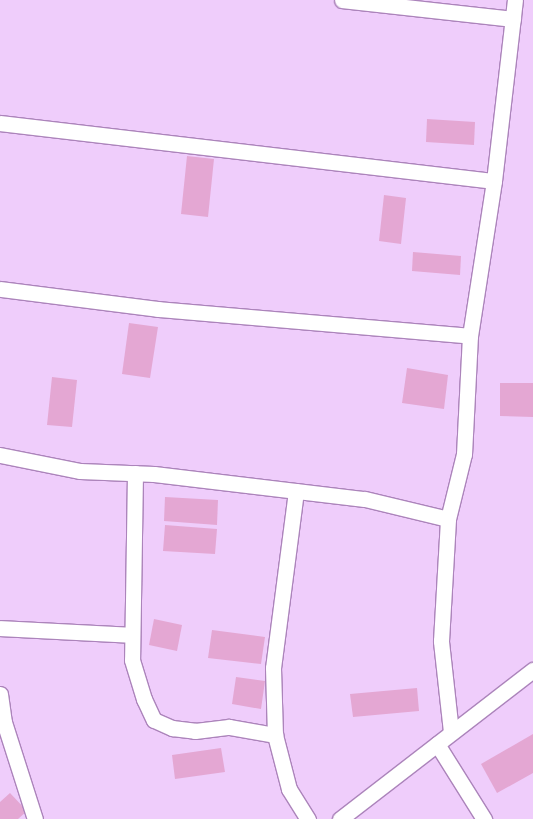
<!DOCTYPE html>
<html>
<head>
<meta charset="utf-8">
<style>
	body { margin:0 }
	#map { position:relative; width:533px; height:819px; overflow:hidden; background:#efcdfb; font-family:Merriweather,serif }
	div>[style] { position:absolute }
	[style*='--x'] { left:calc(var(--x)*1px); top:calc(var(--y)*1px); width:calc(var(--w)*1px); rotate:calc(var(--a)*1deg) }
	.building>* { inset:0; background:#e4a7d3 }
	.roads { filter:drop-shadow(1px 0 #ac84bb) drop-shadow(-1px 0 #ac84bb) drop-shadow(0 1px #ac84bb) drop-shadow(0 -1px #ac84bb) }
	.minor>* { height:15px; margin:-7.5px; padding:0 7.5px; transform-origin:7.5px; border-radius:7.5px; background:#fff }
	span { translate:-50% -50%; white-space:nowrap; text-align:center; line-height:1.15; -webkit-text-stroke:4.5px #efcdfb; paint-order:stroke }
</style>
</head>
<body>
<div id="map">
	<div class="building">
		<div style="clip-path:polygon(427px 119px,475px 122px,474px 145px,426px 142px)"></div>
		<div style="clip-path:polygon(187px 156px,214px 159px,208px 217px,181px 214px)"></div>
		<div style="clip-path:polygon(384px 195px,406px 198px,401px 244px,379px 241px)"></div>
		<div style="clip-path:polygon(413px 252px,461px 256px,460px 275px,412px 271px)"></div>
		<div style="clip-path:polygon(129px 323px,158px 327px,150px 378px,122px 374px)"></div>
		<div style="clip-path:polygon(407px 368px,448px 375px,444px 409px,402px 403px)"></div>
		<div style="clip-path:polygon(52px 377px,77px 380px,72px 427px,47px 425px)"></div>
		<div style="clip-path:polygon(500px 383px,533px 383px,533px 417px,500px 416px)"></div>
		<div style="clip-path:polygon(165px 497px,218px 500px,217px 525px,164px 521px)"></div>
		<div style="clip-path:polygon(165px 525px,217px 529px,215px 554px,163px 551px)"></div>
		<div style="clip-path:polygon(154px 619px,182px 625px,177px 651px,149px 645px)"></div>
		<div style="clip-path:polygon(212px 630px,265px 637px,261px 664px,208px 658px)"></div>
		<div style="clip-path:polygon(236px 677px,265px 681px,261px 709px,232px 704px)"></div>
		<div style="clip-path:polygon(417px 688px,419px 711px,353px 717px,350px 694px)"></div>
		<div style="clip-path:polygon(533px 734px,533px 773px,497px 793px,481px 764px)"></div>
		<div style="clip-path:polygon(221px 748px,225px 772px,175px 779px,172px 755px)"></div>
		<div style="clip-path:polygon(10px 793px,27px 811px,18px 819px,0 819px,0 802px)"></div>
	</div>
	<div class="roads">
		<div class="minor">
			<div style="--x:342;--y:0;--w:172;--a:6.3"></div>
			<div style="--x:0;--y:123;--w:497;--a:6.7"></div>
			<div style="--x:0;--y:289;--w:159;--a:7.2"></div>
			<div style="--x:158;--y:309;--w:313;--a:4.9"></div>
			<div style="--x:0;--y:455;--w:82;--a:11.3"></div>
			<div style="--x:80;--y:471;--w:74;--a:2.3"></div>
			<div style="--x:154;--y:474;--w:212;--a:6.8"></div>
			<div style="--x:365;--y:499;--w:85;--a:13.5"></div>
			<div style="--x:135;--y:473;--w:187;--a:90.9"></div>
			<div style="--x:132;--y:660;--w:41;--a:72.9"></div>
			<div style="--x:144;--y:699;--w:23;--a:65"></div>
			<div style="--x:154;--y:720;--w:20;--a:24"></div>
			<div style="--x:172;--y:728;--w:23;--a:7"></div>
			<div style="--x:195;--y:731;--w:34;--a:-7"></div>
			<div style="--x:229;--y:727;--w:47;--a:9.9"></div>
			<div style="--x:296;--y:491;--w:178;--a:97.4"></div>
			<div style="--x:273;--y:668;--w:67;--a:88.3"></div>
			<div style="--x:275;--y:735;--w:56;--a:75.5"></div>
			<div style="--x:289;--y:789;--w:36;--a:58"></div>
			<div style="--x:0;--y:628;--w:132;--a:3"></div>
			<div style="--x:0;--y:694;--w:28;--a:82"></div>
			<div style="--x:4;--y:722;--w:102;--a:72.3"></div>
			<div style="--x:451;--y:732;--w:92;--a:-96.3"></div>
			<div style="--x:441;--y:641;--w:122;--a:-86.7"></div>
			<div style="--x:448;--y:519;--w:67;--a:-76.2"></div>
			<div style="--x:464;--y:454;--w:118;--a:-87.1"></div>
			<div style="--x:470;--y:336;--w:157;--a:-81.2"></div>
			<div style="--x:494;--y:181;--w:182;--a:-83.4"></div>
			<div style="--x:437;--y:744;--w:89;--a:57.9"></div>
			<div style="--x:340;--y:819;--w:244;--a:-37.7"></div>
		</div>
	</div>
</div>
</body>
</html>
